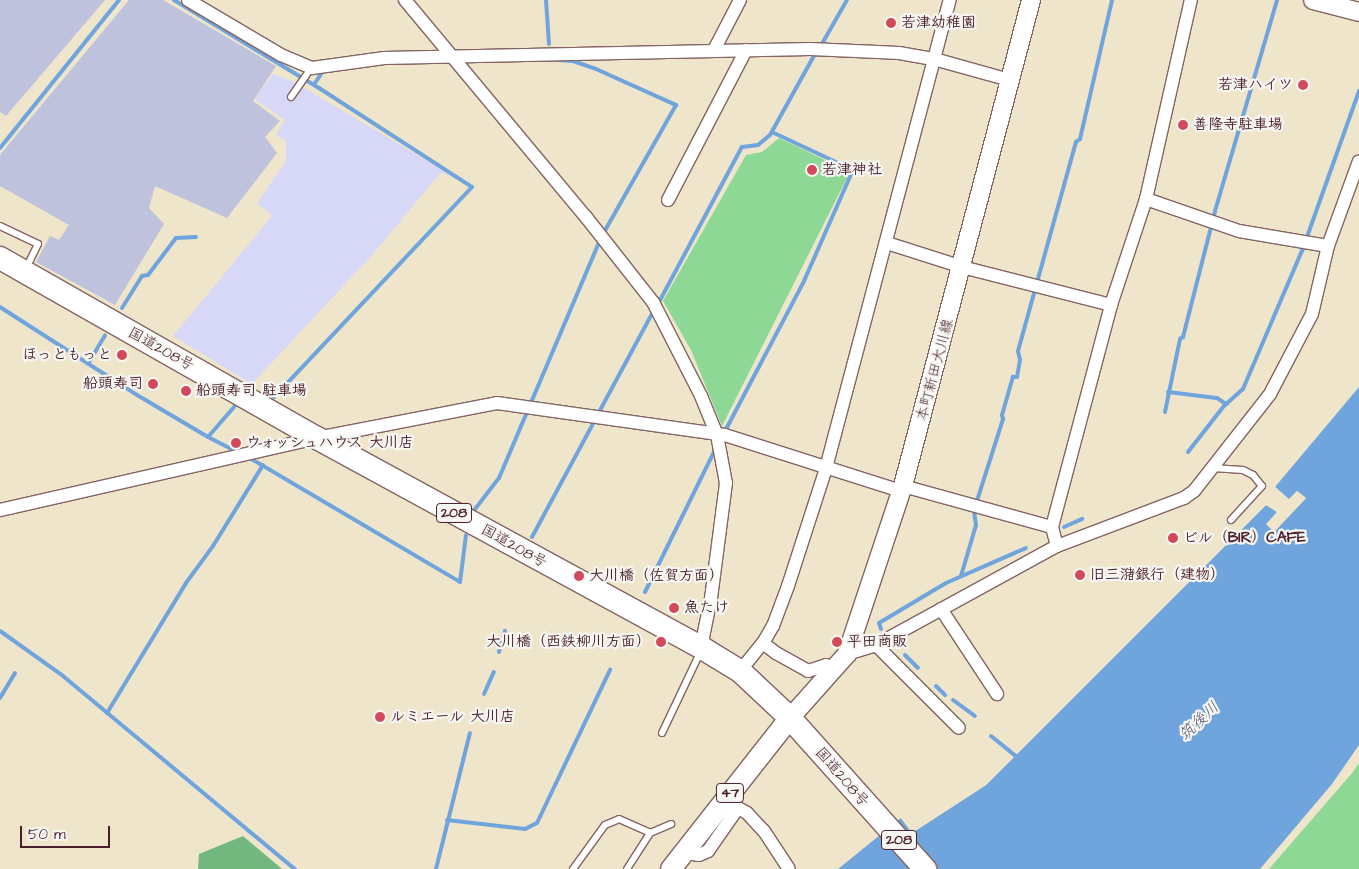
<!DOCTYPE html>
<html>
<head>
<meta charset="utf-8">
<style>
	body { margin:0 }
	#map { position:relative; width:1359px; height:869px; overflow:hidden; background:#eee5cb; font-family:"Architects Daughter","Klee One",sans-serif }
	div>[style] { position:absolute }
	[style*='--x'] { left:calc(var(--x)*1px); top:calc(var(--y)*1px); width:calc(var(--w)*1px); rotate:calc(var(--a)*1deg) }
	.built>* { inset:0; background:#d7d7f8 }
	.industrial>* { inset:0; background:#bfc2dd }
	.green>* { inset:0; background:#8ed895 }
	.forest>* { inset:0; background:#72b87e }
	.water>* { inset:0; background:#70a4dc }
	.pier>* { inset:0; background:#eee5cb }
	.stream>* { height:4px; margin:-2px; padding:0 2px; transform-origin:2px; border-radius:2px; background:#70a4dc }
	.roads { filter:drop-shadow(1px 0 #836463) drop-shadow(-1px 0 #836463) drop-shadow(0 1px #836463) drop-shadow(0 -1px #836463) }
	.lane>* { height:6px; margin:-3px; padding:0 3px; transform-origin:3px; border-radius:3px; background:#fff }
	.street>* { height:12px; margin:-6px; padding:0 6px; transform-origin:6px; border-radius:6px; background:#fff }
	.secondary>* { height:18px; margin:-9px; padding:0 9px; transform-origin:9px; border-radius:9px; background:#fff }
	.primary>* { height:20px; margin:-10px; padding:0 10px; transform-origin:10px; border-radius:10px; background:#fff }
	.highway>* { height:22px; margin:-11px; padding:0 11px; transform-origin:11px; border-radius:11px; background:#fff }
	.dots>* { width:14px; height:14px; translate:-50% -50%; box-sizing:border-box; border:2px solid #f6f6f2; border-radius:50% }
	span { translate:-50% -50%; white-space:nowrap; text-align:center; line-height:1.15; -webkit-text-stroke:4.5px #f6f6f2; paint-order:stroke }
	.shield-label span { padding:1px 4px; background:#f6f6f2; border:1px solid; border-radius:4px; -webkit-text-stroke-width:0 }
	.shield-label { font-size:14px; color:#4a1f2b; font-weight:700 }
	.poi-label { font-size:15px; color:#4a1f2b; font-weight:700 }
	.left { translate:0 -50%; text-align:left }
	.right { translate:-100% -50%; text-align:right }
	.street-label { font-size:15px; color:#4a1f2b }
	.water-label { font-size:16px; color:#595472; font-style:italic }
	.scale { position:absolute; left:20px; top:826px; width:90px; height:22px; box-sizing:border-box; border:2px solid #4a1f2b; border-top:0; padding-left:6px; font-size:15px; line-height:18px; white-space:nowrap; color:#4a1f2b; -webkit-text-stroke:4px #f6f6f2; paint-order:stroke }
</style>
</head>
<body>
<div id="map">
	<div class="built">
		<div style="clip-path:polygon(273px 74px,292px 81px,463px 182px,441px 172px,373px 254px,252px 384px,173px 336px,272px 216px,257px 203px,286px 161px,286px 141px,276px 135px,285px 120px,255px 99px)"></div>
	</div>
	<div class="industrial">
		<div style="clip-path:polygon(0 0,105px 0,6px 116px,0 112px)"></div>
		<div style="clip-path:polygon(129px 0,163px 0,276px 66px,253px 101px,280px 121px,265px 137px,277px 153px,227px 218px,155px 186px,149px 208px,164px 224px,115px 305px,36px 262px,50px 236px,59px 240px,69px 225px,0 186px,0 155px)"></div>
	</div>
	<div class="green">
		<div style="clip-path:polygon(779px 138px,850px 172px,722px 426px,691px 350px,663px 301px,746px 155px,762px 152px)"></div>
		<div style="clip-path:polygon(1359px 763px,1359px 869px,1269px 869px,1353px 772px)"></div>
	</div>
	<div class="forest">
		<div style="clip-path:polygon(243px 836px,282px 869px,198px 869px,199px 854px)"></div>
	</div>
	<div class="water">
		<div style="clip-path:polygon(1359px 387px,1359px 745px,1332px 784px,1260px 869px,838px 869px,901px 818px,912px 833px,986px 785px,1266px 505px,1277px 512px,1267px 524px,1275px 531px,1306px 498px,1297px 491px,1289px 500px,1275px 487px)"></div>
	</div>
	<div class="pier">
		<div style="clip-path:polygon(1273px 485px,1289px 499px,1297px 491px,1306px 498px,1274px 532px,1266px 524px,1277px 512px,1266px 505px,986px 785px,912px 833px,901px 818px,903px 816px,912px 830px,984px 783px,1265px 503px,1280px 512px,1270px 524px,1274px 528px,1303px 498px,1297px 494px,1288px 502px,1273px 488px)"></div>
	</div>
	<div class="stream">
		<div style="--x:174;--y:0;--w:170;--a:31.3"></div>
		<div style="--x:319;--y:88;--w:182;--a:32.9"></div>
		<div style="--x:472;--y:187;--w:289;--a:133.3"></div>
		<div style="--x:546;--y:0;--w:44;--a:86.1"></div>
		<div style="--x:823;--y:42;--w:48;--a:-60.3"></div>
		<div style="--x:558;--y:60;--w:15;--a:4"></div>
		<div style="--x:573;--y:61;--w:24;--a:19"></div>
		<div style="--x:596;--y:69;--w:88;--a:24.2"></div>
		<div style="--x:676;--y:105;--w:148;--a:119.5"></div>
		<div style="--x:315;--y:83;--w:11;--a:-56"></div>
		<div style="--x:0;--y:148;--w:190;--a:-51.2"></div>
		<div style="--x:658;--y:304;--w:178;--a:-61.9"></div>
		<div style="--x:742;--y:147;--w:16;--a:-7"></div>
		<div style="--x:758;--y:145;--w:16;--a:-40"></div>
		<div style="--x:770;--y:135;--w:95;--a:-61"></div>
		<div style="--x:0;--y:307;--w:163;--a:32.7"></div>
		<div style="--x:137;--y:395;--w:82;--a:30.6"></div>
		<div style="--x:208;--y:437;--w:40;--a:-49"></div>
		<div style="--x:122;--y:308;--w:38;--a:-58"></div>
		<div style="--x:142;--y:276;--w:6;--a:-9"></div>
		<div style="--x:148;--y:275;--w:46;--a:-52.9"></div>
		<div style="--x:176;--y:238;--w:20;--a:-3"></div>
		<div style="--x:89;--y:362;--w:31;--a:-59"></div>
		<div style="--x:1168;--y:392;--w:49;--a:7"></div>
		<div style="--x:1217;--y:398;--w:11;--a:34"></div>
		<div style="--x:1165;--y:412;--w:75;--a:-78.4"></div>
		<div style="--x:1180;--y:339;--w:4;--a:-34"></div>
		<div style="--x:1183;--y:337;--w:130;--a:-75.7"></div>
		<div style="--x:1215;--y:211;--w:220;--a:-73.6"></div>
		<div style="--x:598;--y:414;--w:118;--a:-61.7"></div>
		<div style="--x:724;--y:433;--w:172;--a:-62.2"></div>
		<div style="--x:804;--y:281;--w:121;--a:-66.2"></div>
		<div style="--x:853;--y:170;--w:89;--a:-154.9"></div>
		<div style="--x:208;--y:437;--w:34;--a:27"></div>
		<div style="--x:1188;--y:452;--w:58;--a:-52"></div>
		<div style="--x:1224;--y:406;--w:25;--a:-42"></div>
		<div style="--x:1243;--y:389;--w:150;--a:-66.9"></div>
		<div style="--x:1302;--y:251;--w:170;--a:-70.4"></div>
		<div style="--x:248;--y:457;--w:246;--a:30.5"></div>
		<div style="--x:460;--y:582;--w:47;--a:-82.7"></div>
		<div style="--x:472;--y:513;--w:44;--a:-52.4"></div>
		<div style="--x:499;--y:478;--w:259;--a:-67"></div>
		<div style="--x:1064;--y:527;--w:20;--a:-24"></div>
		<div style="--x:532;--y:537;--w:133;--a:-61.7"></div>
		<div style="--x:961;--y:576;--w:53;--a:-73.6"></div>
		<div style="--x:976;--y:525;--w:15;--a:-98"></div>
		<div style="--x:974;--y:510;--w:96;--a:-72.3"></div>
		<div style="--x:1003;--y:419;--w:4;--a:-104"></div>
		<div style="--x:1002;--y:415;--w:40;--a:-74"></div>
		<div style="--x:1013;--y:377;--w:4;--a:0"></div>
		<div style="--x:1017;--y:377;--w:17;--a:-80"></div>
		<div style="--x:1020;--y:360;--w:9;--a:-103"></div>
		<div style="--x:1018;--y:351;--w:217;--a:-74.5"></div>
		<div style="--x:1076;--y:142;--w:5;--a:-37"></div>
		<div style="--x:1080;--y:139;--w:143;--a:-77"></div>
		<div style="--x:645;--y:592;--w:161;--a:-63.8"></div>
		<div style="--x:881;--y:629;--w:6;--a:-108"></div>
		<div style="--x:879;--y:623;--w:78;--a:-30.8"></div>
		<div style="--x:946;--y:583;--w:87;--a:-23.6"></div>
		<div style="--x:0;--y:631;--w:77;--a:35.5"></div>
		<div style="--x:63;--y:676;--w:302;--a:39.8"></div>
		<div style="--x:499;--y:652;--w:22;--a:-74"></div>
		<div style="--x:905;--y:655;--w:18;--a:45"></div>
		<div style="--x:936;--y:686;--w:13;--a:45"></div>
		<div style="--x:484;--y:694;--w:24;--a:-66"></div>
		<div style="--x:0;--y:698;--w:29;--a:-59"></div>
		<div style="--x:953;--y:700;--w:27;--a:36"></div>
		<div style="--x:107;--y:713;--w:152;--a:-58.7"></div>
		<div style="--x:186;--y:583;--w:46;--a:-53.9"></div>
		<div style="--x:213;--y:546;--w:95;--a:-58.3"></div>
		<div style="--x:991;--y:736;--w:36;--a:39"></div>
		<div style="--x:447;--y:820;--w:79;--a:6.6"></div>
		<div style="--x:525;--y:829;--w:13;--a:-27"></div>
		<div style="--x:537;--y:823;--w:170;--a:-64.5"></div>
		<div style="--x:436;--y:869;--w:140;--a:-76"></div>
	</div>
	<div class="roads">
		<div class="lane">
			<div style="--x:291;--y:97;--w:28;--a:-55"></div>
			<div style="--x:0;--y:226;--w:42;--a:25.3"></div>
			<div style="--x:38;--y:244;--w:28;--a:116"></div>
			<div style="--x:1213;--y:468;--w:30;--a:4"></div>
			<div style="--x:1243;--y:470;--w:11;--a:27"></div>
			<div style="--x:1253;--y:475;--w:14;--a:51"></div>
			<div style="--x:1262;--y:486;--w:46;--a:132.4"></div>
			<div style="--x:662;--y:733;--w:91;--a:-64.6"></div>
			<div style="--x:573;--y:869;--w:54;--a:-54"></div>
			<div style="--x:605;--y:825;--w:15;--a:-23"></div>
			<div style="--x:619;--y:819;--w:34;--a:24"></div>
			<div style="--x:627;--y:869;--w:43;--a:-57.4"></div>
			<div style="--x:650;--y:833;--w:23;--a:-23"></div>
		</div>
		<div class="street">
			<div style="--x:188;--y:0;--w:108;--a:30.6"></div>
			<div style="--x:281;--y:55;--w:34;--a:23"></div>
			<div style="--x:312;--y:68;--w:73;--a:-7.9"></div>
			<div style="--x:384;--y:58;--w:426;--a:-1.2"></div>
			<div style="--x:810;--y:49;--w:89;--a:2.6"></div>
			<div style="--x:899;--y:53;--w:36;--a:10"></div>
			<div style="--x:934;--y:59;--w:78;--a:15.6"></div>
			<div style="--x:405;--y:0;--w:283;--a:50.2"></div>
			<div style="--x:586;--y:217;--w:108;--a:51.8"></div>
			<div style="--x:653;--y:302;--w:106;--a:62.9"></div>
			<div style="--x:701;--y:396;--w:42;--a:67.7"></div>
			<div style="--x:717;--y:435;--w:49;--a:79.4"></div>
			<div style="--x:726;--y:483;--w:116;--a:97.4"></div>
			<div style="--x:711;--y:598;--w:50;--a:101.5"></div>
			<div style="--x:714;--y:50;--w:56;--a:-62.5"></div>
			<div style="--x:1146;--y:199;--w:98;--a:19"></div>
			<div style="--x:1239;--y:231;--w:90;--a:9.6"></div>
			<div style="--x:668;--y:200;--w:169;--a:-62.5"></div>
			<div style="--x:887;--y:243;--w:79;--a:17.7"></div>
			<div style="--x:962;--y:267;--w:154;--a:14.3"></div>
			<div style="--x:903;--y:486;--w:155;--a:15.4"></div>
			<div style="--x:0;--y:510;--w:325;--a:-12.8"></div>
			<div style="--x:317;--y:438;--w:183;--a:-11"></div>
			<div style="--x:497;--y:403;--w:230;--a:8"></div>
			<div style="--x:725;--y:435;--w:185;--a:17.7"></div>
			<div style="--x:1057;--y:546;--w:20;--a:-105"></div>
			<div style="--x:1052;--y:527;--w:230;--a:-75.1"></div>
			<div style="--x:1111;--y:305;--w:112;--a:-71.7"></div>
			<div style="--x:1146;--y:199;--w:204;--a:-77.3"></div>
			<div style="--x:941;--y:609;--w:102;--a:56.6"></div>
			<div style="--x:763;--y:643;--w:16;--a:38"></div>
			<div style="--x:776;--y:653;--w:37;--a:29"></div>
			<div style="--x:808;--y:671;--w:19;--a:-18"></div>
			<div style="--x:826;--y:665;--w:8;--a:30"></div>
			<div style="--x:876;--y:645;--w:117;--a:45"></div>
			<div style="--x:847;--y:654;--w:30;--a:-17"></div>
			<div style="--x:876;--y:645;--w:206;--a:-28.7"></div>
			<div style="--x:1057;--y:546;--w:136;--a:-20.7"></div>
			<div style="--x:1184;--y:498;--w:12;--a:-35"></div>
			<div style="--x:1194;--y:491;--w:123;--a:-51.9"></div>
			<div style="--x:1270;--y:394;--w:90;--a:-62.3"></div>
			<div style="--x:1312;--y:314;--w:70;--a:-76.8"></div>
			<div style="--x:1328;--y:246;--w:90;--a:-70"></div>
			<div style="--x:740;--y:671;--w:36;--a:-51"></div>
			<div style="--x:763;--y:643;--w:20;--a:-60"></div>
			<div style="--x:773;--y:626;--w:43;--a:-69.4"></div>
			<div style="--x:788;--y:586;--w:124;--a:-72.1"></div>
			<div style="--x:826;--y:468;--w:484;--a:-75.2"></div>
			<div style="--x:683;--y:852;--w:16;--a:11"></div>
			<div style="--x:699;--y:855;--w:10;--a:-24"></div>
			<div style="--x:708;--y:851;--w:52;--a:-55.1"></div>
			<div style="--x:738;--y:808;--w:10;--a:29"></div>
			<div style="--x:747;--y:813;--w:25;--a:47"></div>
			<div style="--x:764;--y:831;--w:45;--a:56.7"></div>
		</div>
		<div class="secondary">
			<div style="--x:1313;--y:0;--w:48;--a:14.6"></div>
			<div style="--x:790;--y:718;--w:86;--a:-48.3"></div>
			<div style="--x:847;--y:654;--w:177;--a:-71.6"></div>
			<div style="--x:903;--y:486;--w:503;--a:-75.24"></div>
		</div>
		<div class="primary">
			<div style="--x:671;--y:869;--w:192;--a:-51.8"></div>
		</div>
		<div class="highway">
			<div style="--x:0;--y:258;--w:365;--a:29.6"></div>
			<div style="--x:317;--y:438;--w:439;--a:28.6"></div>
			<div style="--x:702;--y:648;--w:44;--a:31.2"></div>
			<div style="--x:740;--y:671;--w:69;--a:43.2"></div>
			<div style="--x:790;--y:718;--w:203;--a:48.2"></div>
		</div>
	</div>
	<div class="dots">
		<div style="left:891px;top:23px;background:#d1495b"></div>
		<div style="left:1303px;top:85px;background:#d1495b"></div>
		<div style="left:1183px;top:125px;background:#d1495b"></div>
		<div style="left:812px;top:170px;background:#d1495b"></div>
		<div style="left:122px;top:355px;background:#d1495b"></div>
		<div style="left:153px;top:384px;background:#d1495b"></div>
		<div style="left:186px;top:391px;background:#d1495b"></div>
		<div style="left:236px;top:443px;background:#d1495b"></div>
		<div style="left:1173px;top:538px;background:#d1495b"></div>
		<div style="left:1080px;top:575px;background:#d1495b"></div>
		<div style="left:579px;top:576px;background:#d1495b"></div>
		<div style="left:674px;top:608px;background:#d1495b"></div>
		<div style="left:661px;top:642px;background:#d1495b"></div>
		<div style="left:837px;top:642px;background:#d1495b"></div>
		<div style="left:380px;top:717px;background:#d1495b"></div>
	</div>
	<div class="shield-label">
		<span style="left:454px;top:513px">208</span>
		<span style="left:730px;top:793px">47</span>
		<span style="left:899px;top:840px">208</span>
	</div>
	<div class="poi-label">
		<span class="left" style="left:901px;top:23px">若津幼稚園</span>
		<span class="right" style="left:1293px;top:85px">若津ハイツ</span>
		<span class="left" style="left:1193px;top:125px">善隆寺駐車場</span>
		<span class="left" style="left:822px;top:170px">若津神社</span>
		<span class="right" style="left:112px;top:355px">ほっともっと</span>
		<span class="right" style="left:143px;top:384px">船頭寿司</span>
		<span class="left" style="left:196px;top:391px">船頭寿司 駐車場</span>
		<span class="left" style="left:246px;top:443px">ウォッシュハウス 大川店</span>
		<span class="left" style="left:1183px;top:538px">ビル（BIR）CAFE</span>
		<span class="left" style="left:1090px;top:575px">旧三潴銀行（建物）</span>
		<span class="left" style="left:589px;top:576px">大川橋（佐賀方面）</span>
		<span class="left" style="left:684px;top:608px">魚たけ</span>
		<span class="right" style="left:651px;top:642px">大川橋（西鉄柳川方面）</span>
		<span class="left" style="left:847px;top:642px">平田商販</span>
		<span class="left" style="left:390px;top:717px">ルミエール 大川店</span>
	</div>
	<div class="street-label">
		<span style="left:161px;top:349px;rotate:29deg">国道208号</span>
		<span style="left:935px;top:370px;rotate:-75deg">本町新田大川線</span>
		<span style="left:514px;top:546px;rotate:29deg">国道208号</span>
		<span style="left:842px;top:777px;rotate:49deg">国道208号</span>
	</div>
	<div class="water-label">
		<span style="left:1199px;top:721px;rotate:-43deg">筑後川</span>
	</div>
	<div class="scale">50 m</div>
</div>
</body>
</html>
